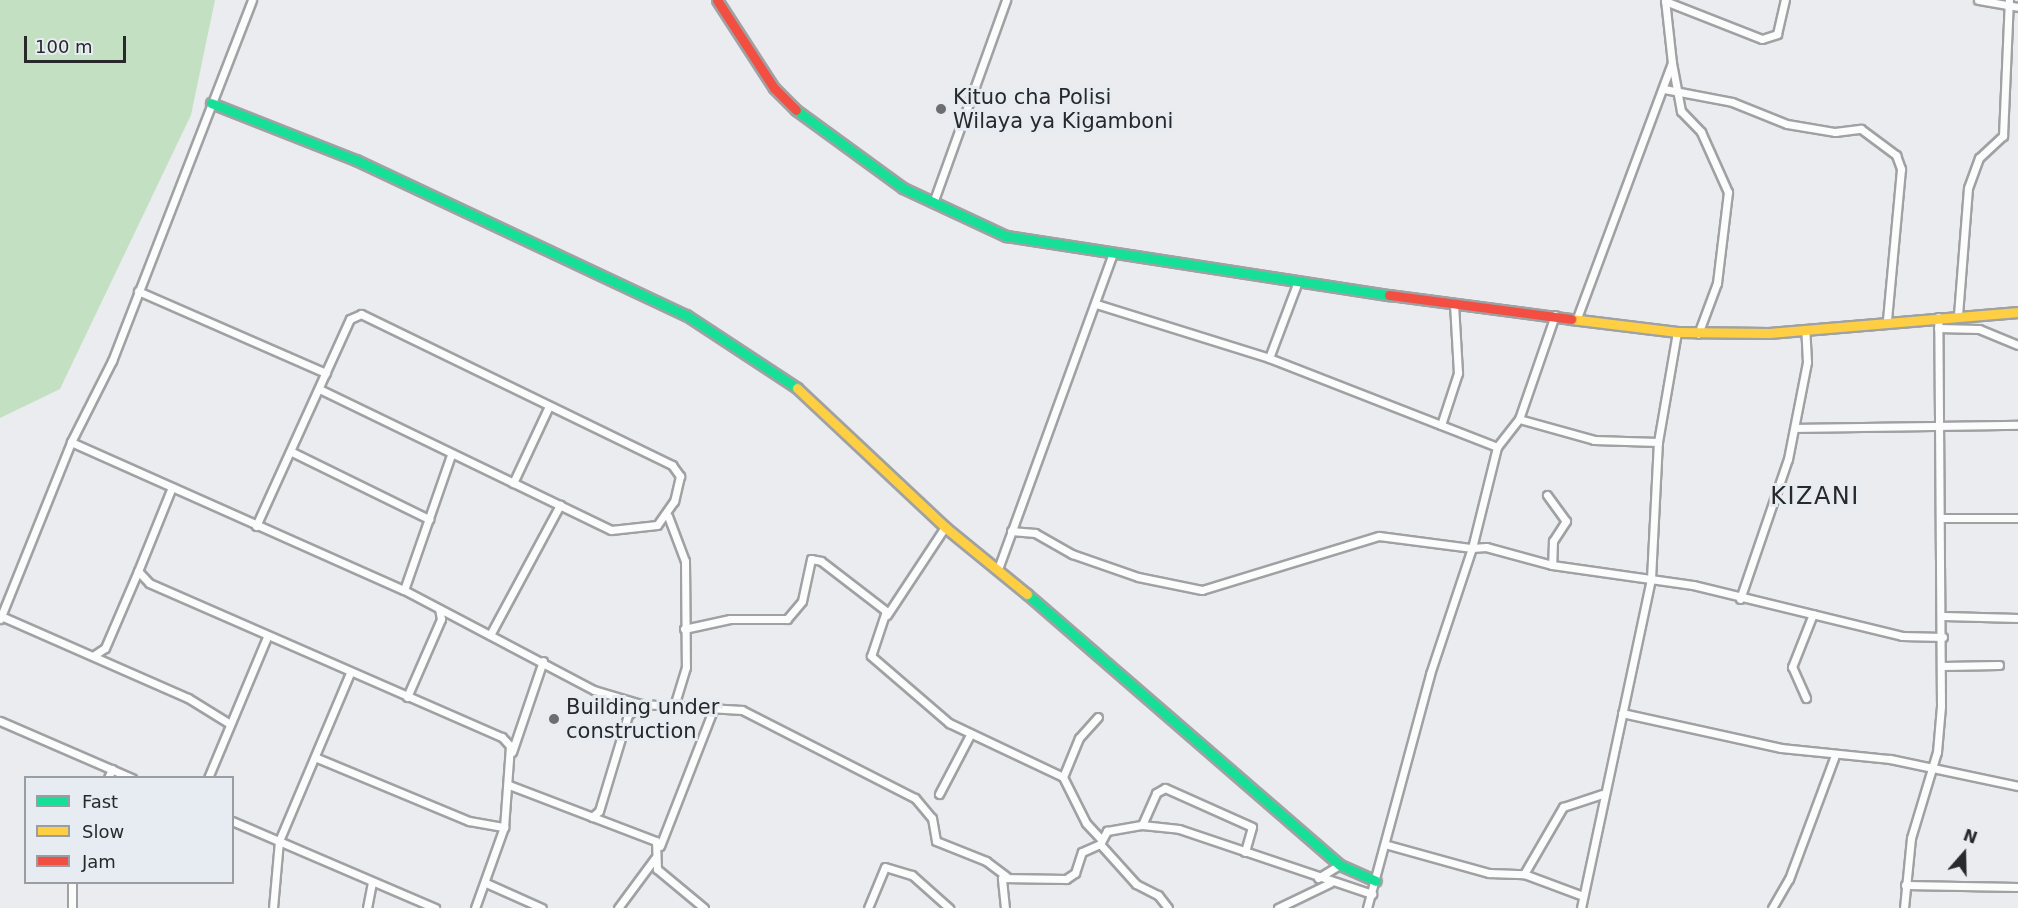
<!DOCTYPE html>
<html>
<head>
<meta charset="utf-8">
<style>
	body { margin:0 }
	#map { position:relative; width:2018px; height:908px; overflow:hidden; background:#eaecef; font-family:"DejaVu Sans",sans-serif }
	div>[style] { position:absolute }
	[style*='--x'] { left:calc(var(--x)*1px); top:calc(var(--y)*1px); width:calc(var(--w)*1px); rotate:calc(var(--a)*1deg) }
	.green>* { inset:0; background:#c4e0c2 }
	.roads { filter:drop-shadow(2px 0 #9fa1a3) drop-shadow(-2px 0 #9fa1a3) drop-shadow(0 2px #9fa1a3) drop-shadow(0 -2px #9fa1a3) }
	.street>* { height:7px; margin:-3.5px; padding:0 3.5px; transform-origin:3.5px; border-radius:3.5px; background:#fcfcfd }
	.fast>* { height:9px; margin:-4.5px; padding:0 4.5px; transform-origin:4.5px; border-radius:4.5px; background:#16e098 }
	.slow>* { height:9px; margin:-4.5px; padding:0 4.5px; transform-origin:4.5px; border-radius:4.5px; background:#ffcf43 }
	.jam>* { height:9px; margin:-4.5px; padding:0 4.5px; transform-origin:4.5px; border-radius:4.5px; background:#f24e42 }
	.dots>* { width:16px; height:16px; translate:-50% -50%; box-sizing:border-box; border:3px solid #e7ecf2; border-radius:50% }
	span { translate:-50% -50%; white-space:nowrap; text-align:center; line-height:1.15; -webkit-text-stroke:6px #e7ecf2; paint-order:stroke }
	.poi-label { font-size:21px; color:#27292b }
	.left { translate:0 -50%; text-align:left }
	.quarter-label { font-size:24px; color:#27292b; letter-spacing:1.5px }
	.legend { position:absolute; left:24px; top:776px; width:210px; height:108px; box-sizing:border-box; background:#e7ecf2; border:2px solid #9a9ea2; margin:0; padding:8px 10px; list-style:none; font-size:18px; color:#27292b }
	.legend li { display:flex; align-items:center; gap:12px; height:30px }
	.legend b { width:30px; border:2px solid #9a9ea2 }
	.north { position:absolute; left:1934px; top:824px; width:60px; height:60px; -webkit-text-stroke:4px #e7ecf2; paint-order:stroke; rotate:20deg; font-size:16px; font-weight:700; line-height:24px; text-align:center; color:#27292b }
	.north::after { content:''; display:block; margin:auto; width:21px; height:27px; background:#27292b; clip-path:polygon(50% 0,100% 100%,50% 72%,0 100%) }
	.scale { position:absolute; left:24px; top:36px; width:102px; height:27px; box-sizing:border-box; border:3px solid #27292b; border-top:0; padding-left:8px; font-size:18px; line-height:21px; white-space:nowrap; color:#27292b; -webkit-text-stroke:4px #e7ecf2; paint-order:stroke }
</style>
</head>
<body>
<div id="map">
	<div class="green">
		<div style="clip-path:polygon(0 0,215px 0,191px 115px,60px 389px,0 418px)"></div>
	</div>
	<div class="roads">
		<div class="street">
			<div style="--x:1978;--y:0;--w:41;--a:9.9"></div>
			<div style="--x:1665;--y:1;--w:104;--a:21.4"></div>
			<div style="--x:1762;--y:39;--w:16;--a:-18"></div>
			<div style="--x:1777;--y:34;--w:35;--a:-77"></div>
			<div style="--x:1672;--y:63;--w:49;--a:79.4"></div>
			<div style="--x:1681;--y:111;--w:29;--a:46"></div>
			<div style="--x:1701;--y:132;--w:66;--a:65.8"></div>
			<div style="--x:1728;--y:192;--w:92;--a:96.9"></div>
			<div style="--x:1717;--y:283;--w:54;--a:110.4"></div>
			<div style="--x:1664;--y:89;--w:69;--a:10.8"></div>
			<div style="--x:1732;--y:102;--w:59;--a:21.8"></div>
			<div style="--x:1787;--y:124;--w:49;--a:9.5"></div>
			<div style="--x:1835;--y:132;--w:26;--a:-7"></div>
			<div style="--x:1861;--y:129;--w:44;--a:36.6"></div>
			<div style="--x:1896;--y:155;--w:15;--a:70"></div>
			<div style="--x:1901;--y:169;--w:153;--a:95.3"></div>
			<div style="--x:933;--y:203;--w:216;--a:-70.2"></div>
			<div style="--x:138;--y:291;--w:205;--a:23.6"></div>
			<div style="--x:1096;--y:304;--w:181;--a:17.3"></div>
			<div style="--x:1269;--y:358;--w:245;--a:21.3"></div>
			<div style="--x:1958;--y:315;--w:127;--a:-85.5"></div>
			<div style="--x:1968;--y:188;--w:32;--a:-70"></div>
			<div style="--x:1979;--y:158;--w:33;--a:-43"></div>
			<div style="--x:2003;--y:136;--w:136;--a:-87.5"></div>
			<div style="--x:1577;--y:318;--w:272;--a:-69.6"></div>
			<div style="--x:1672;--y:63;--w:63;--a:-96.3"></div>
			<div style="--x:1938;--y:328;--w:41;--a:1.4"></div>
			<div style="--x:1979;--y:329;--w:42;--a:22.3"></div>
			<div style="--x:1269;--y:358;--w:79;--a:-69.3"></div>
			<div style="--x:1519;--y:419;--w:78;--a:15.6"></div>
			<div style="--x:1594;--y:440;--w:64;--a:1.8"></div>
			<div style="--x:1441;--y:425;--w:55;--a:-71.9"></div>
			<div style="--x:1458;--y:373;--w:70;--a:-93.3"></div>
			<div style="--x:1795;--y:428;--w:223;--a:-0.8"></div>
			<div style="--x:71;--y:442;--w:364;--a:24"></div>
			<div style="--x:404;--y:590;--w:215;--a:27.8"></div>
			<div style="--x:594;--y:690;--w:49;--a:16.6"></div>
			<div style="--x:641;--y:704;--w:101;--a:3.4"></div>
			<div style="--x:742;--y:710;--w:194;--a:27"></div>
			<div style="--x:915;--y:798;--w:26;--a:50"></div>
			<div style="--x:932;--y:818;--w:23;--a:80"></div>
			<div style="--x:936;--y:841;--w:54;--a:21.8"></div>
			<div style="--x:986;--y:861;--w:25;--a:37"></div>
			<div style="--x:292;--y:452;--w:153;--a:26.1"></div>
			<div style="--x:513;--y:483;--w:85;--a:-64.9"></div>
			<div style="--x:172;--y:487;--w:91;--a:112"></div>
			<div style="--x:138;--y:571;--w:16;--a:47"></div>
			<div style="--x:149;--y:583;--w:385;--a:23.6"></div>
			<div style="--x:502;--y:737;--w:12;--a:48"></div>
			<div style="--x:510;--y:746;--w:81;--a:94.2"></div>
			<div style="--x:504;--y:827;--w:86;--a:109.7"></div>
			<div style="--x:1547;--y:495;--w:32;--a:54"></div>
			<div style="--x:1566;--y:521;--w:24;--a:123"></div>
			<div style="--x:1553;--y:541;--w:24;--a:92"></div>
			<div style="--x:1552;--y:565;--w:142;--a:8.1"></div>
			<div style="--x:1693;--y:585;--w:215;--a:13.7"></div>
			<div style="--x:1902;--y:636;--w:41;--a:1.4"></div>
			<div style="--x:668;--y:516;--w:48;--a:69.3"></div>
			<div style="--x:685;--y:561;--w:106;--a:89.5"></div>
			<div style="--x:686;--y:667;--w:39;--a:107"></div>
			<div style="--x:1941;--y:518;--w:77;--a:0"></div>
			<div style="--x:256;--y:526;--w:227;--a:-65.6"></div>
			<div style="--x:350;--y:319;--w:12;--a:-24"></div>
			<div style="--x:361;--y:314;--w:346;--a:25.9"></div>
			<div style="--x:672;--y:465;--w:14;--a:54"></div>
			<div style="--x:680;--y:476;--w:26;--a:103"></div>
			<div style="--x:674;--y:501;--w:29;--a:125"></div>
			<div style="--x:657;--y:525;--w:46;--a:173.8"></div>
			<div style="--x:611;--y:530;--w:322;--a:-154.2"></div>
			<div style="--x:1011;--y:531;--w:24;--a:5"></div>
			<div style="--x:1035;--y:533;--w:43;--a:29.6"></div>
			<div style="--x:1072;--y:554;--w:70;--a:19.2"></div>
			<div style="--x:1138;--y:577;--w:65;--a:11.5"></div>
			<div style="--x:1202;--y:590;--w:185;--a:-17"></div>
			<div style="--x:1379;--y:536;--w:94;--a:7.4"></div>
			<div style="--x:1472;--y:548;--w:104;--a:-76.1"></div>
			<div style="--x:1497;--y:447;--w:36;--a:-52"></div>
			<div style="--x:1519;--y:419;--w:110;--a:-70.9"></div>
			<div style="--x:998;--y:569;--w:333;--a:-70"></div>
			<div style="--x:404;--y:590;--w:143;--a:-70.8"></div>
			<div style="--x:1740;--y:599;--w:148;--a:-71.1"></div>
			<div style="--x:1788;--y:459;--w:99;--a:-78.9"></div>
			<div style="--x:1807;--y:362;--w:33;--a:-93"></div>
			<div style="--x:887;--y:615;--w:105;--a:-56.6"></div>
			<div style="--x:1;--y:616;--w:204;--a:23.7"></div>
			<div style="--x:188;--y:698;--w:49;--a:31.8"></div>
			<div style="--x:1944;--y:616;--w:74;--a:1.5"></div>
			<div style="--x:0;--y:619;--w:191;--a:-68.1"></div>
			<div style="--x:71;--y:442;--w:91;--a:-63.2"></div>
			<div style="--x:112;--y:361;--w:387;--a:-68.8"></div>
			<div style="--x:684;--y:629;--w:47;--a:-12.3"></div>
			<div style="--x:730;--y:619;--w:57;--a:0"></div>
			<div style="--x:787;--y:619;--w:23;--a:-50"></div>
			<div style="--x:802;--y:601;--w:43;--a:-77.9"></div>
			<div style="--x:811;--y:559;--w:10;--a:11"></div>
			<div style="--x:821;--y:561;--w:82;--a:37.6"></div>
			<div style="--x:886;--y:611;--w:47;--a:108.4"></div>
			<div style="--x:871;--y:656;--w:103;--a:40.7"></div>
			<div style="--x:949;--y:723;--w:126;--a:25.3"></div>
			<div style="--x:1063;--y:777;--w:51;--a:63.4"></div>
			<div style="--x:1086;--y:823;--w:21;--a:47"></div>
			<div style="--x:490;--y:635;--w:148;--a:-61.7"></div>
			<div style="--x:93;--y:656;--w:14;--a:-34"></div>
			<div style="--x:105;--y:648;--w:84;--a:-66.8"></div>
			<div style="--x:1943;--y:666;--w:56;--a:-1"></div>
			<div style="--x:407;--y:697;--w:85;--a:-66.4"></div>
			<div style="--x:441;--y:619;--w:10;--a:-101"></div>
			<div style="--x:1806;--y:698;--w:34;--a:-114"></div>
			<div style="--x:1792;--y:667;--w:57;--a:-68.4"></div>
			<div style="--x:1622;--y:713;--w:163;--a:12.4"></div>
			<div style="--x:1781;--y:748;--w:110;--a:5.8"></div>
			<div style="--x:1890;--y:759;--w:131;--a:11.9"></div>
			<div style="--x:0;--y:721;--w:144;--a:23.4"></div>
			<div style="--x:512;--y:752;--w:96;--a:-71.2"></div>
			<div style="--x:317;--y:758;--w:165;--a:22.5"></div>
			<div style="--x:469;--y:821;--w:36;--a:10"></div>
			<div style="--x:1063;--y:777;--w:42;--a:-67.7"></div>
			<div style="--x:1079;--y:738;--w:28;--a:-48"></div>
			<div style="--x:108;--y:778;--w:10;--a:-66"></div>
			<div style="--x:208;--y:778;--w:153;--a:-67.3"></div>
			<div style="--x:509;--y:785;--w:157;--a:20.9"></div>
			<div style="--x:656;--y:841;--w:28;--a:88"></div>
			<div style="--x:657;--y:869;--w:61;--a:39.7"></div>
			<div style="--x:939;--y:794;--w:67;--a:-62.3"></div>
			<div style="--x:592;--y:817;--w:9;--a:-41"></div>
			<div style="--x:599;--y:811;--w:100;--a:-73.2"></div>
			<div style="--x:628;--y:715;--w:17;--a:-40"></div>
			<div style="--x:232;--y:821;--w:221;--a:23.2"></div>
			<div style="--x:1142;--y:825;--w:35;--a:-66"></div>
			<div style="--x:1156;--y:793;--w:10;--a:-29"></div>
			<div style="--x:1165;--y:788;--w:95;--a:24.1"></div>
			<div style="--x:1252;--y:827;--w:26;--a:106"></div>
			<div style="--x:1100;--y:844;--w:54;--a:48"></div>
			<div style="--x:1136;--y:884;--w:25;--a:27"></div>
			<div style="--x:1158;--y:895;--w:16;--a:52"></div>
			<div style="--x:1388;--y:845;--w:105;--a:15.5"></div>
			<div style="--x:1489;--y:873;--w:35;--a:2"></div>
			<div style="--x:1524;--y:874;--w:63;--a:20.4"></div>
			<div style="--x:660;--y:846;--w:151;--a:-68.7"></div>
			<div style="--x:1524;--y:874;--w:78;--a:-59.8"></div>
			<div style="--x:1563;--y:807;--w:41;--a:-18.4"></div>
			<div style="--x:1318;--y:878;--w:26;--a:-31"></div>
			<div style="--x:486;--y:883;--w:61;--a:24.1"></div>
			<div style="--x:1905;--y:885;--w:113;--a:1"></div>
			<div style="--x:72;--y:908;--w:26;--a:-90"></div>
			<div style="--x:273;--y:908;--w:67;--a:-84.9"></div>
			<div style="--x:279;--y:841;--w:182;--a:-67.1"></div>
			<div style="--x:367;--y:908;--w:26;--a:-79"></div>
			<div style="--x:618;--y:908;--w:62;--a:-53.5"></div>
			<div style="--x:868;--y:908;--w:44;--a:-67.5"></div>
			<div style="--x:885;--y:867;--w:28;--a:17"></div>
			<div style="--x:912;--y:875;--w:50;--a:41.7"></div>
			<div style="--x:1005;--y:908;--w:30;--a:-96"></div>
			<div style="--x:1002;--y:878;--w:64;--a:0.9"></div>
			<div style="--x:1066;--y:879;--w:11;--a:-34"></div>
			<div style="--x:1075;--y:873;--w:22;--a:-72"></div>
			<div style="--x:1082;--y:852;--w:20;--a:-24"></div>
			<div style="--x:1100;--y:844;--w:15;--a:-62"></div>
			<div style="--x:1107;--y:831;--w:36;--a:-10"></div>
			<div style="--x:1142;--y:825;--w:37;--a:6"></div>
			<div style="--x:1179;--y:829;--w:204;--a:18.6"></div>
			<div style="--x:1278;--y:908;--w:58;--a:-25.7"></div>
			<div style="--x:1367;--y:908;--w:242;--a:-74.9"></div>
			<div style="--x:1430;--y:674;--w:133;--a:-71.6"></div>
			<div style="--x:1472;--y:548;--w:14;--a:-4"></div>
			<div style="--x:1486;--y:547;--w:68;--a:15.3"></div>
			<div style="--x:1581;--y:908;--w:336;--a:-78"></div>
			<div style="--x:1651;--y:579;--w:137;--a:-87.1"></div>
			<div style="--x:1658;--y:442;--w:112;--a:-80.2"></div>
			<div style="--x:1772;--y:908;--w:34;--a:-60"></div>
			<div style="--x:1789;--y:879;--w:132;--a:-69.6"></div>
			<div style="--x:1904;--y:908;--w:70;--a:-84.3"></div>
			<div style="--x:1911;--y:838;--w:90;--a:-73.2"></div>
			<div style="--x:1937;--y:752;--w:46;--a:-85"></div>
			<div style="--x:1941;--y:706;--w:389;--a:-90.4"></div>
		</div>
		<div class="fast">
			<div style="--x:211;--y:103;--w:156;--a:21.5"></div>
			<div style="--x:356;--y:160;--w:365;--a:25.2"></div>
			<div style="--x:686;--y:315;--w:133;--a:33.3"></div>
			<div style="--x:796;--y:110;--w:132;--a:36.1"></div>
			<div style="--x:903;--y:188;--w:114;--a:25"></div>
			<div style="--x:1006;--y:236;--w:388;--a:8.8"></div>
			<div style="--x:1027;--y:594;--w:414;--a:40.9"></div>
			<div style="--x:1340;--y:865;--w:39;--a:24"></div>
		</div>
		<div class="slow">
			<div style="--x:1571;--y:319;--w:107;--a:7"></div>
			<div style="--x:1677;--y:332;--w:92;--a:0.6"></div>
			<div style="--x:1769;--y:333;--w:250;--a:-4.8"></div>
			<div style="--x:797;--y:388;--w:203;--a:43.2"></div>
			<div style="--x:945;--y:527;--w:106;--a:39.3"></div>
		</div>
		<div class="jam">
			<div style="--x:717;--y:0;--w:105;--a:57.1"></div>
			<div style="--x:774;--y:88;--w:31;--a:45"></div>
			<div style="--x:1389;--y:295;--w:184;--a:7.5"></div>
		</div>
	</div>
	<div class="dots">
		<div style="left:941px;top:109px;background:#6b6d70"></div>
		<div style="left:554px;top:719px;background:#6b6d70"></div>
	</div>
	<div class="poi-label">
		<span class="left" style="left:953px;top:109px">Kituo cha Polisi<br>Wilaya ya Kigamboni</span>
		<span class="left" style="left:566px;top:719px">Building under<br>construction</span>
	</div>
	<div class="quarter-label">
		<span style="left:1815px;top:497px">KIZANI</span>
	</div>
	<ul class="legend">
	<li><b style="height:8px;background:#16e098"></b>Fast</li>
	<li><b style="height:8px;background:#ffcf43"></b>Slow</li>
	<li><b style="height:8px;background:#f24e42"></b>Jam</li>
	</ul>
	<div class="north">N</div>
	<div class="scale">100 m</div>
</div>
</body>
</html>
